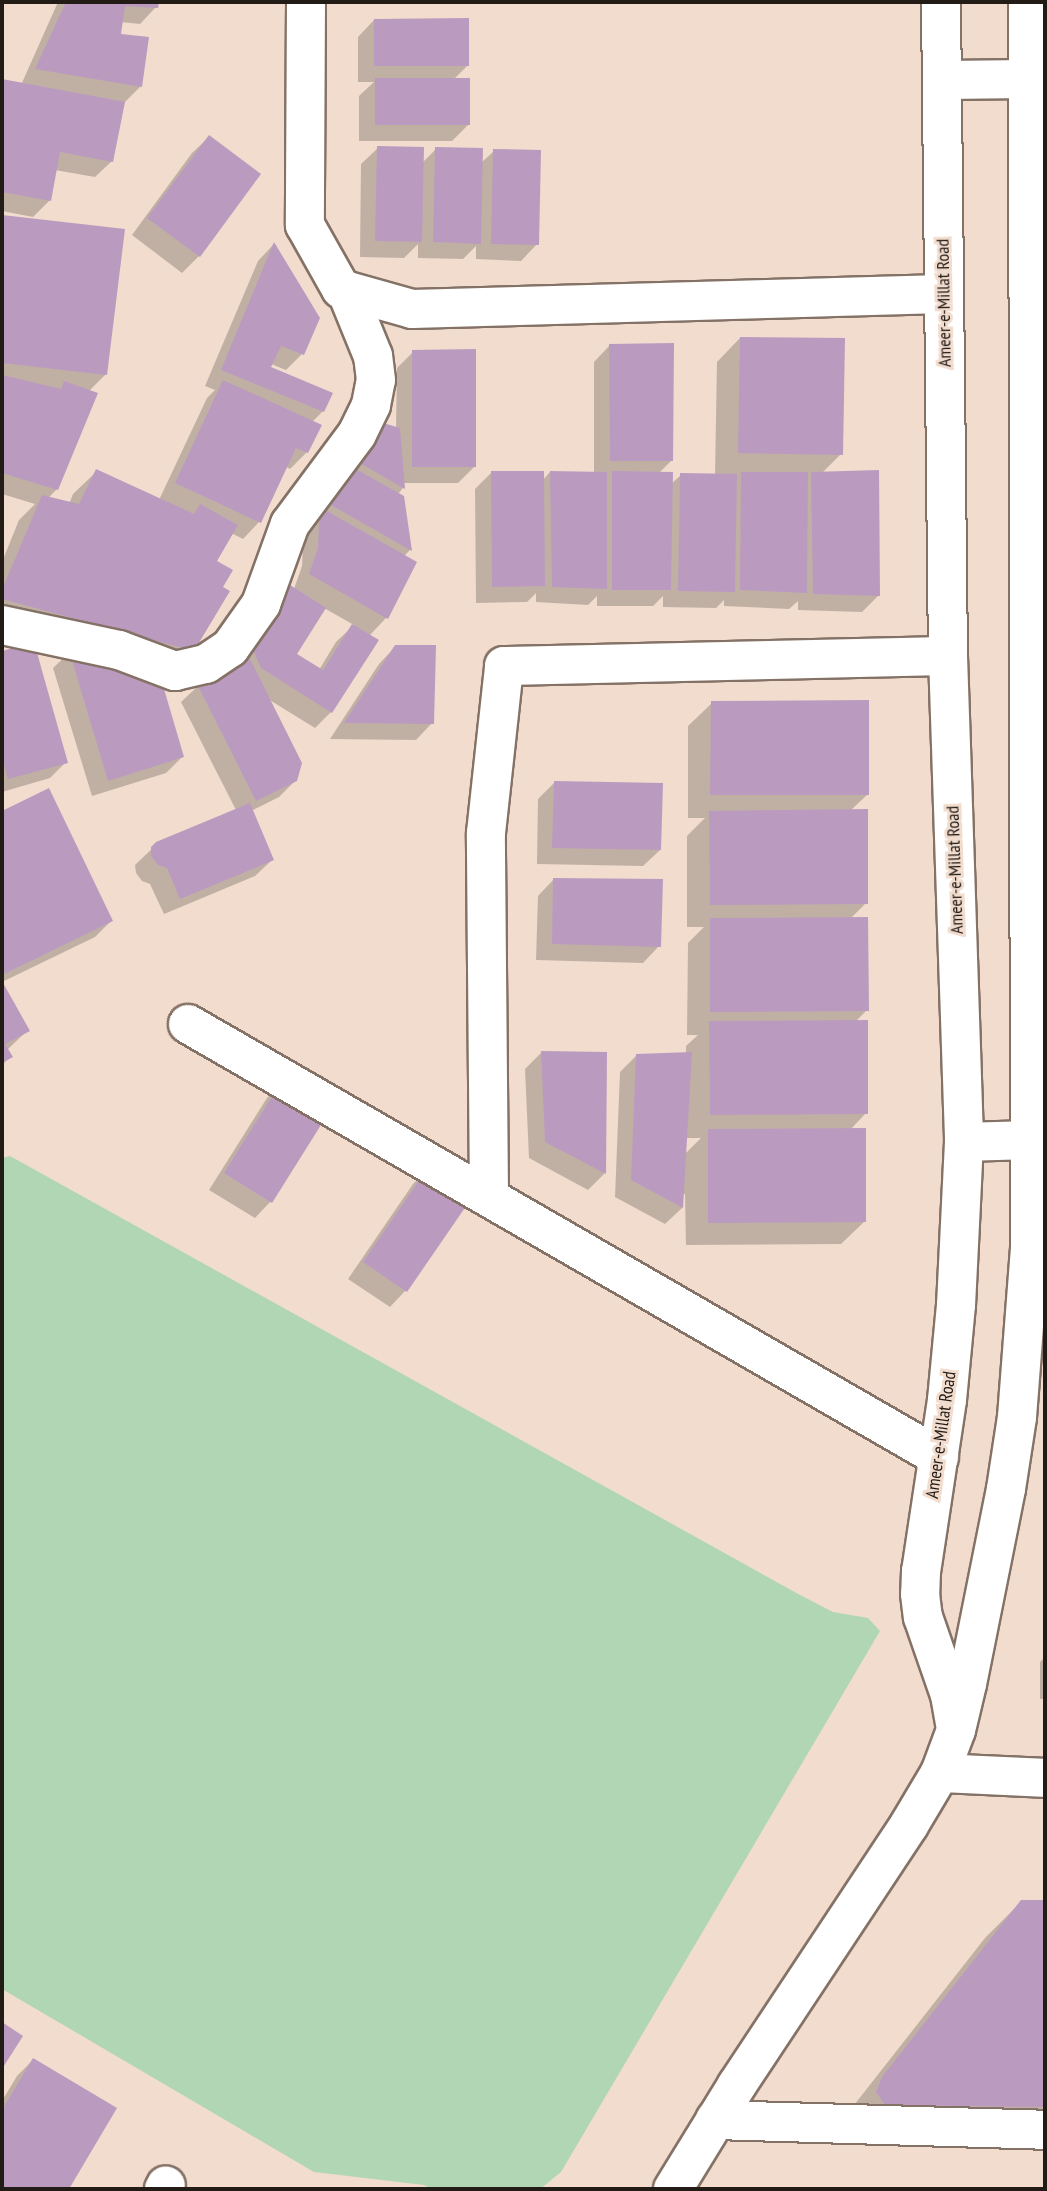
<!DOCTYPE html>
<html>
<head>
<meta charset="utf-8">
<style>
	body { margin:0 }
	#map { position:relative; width:1047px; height:2191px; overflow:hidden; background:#f1dcce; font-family:"PT Sans Narrow",sans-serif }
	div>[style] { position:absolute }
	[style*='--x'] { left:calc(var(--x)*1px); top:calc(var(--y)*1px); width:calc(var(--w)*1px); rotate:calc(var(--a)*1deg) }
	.green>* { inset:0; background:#b0d6b4 }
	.shadow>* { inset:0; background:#0003 }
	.building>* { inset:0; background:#bb9ac0 }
	.roads { filter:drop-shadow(2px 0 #857266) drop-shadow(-2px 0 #857266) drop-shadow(0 2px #857266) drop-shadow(0 -2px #857266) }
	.street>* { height:38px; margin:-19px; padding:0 19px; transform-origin:19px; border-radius:19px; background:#fff }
	.secondary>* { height:38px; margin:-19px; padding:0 19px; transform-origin:19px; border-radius:19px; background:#fff }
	span { translate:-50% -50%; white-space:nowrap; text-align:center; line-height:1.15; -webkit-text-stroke:6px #f1dcce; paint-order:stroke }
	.street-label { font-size:18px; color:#221b16 }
	.frame { position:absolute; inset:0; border:4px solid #221b16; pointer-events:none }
</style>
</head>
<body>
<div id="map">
	<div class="green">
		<div style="clip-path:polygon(10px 1156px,800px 1595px,833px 1612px,868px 1618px,880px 1631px,561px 2172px,540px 2189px,432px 2189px,424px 2185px,314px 2172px,2px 1989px,2px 1158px)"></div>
	</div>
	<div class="shadow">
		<div style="clip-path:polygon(58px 2px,157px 2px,156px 7px,140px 24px,121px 22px,119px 36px,140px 87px,124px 103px,112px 161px,95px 177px,55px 170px,49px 201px,33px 217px,2px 211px,2px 81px,21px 85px)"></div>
		<div style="clip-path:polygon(374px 20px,468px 65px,453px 80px,468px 125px,452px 141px,359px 141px,359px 96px,374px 82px,358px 82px,358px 37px)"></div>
		<div style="clip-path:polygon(209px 137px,259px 175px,199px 256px,182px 273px,132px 235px,192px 153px)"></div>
		<div style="clip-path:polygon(378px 148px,422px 163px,436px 149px,481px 163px,494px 151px,537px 244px,521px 261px,476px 259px,476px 246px,463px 259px,418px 258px,418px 244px,404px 258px,360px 257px,361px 164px)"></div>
		<div style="clip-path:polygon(2px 217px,123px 231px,105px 375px,88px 392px,57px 489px,48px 498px,69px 504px,73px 494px,97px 471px,159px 500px,207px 398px,215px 390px,205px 386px,258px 261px,273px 245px,302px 354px,286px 370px,271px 364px,269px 368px,323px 411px,312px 422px,307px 452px,290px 469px,285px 466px,259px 522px,243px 539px,231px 533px,215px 562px,193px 650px,157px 670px,182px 757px,166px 773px,92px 796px,53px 668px,70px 652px,2px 628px,2px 562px,19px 520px,35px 504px,2px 494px)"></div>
		<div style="clip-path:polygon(740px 338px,841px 454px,822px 473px,879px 595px,862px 612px,798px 610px,798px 601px,789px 609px,724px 606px,724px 600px,716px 608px,663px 607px,663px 596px,653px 606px,597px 606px,597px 596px,588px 605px,536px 602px,536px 593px,527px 602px,476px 603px,475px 489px,491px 473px,542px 481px,550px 472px,594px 474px,594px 362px,610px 345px,672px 460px,658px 474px,671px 484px,681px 475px,715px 475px,717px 362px)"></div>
		<div style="clip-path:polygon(evenodd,413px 352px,475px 466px,458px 483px,403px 483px,403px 488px,398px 494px,403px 497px,410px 550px,404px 556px,386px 618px,369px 636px,331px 712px,315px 728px,268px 699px,296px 780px,279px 797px,251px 811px,272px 860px,255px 876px,164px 914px,150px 884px,142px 881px,136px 873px,135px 865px,157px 844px,236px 810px,181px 702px,198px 686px,239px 665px,274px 603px,290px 587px,294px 589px,302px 566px,303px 541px,336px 485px,336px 475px,396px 429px,397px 368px,413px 352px,324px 608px,354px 625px,336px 642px,319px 670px,295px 654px,324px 608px)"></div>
		<div style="clip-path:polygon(33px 644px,66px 762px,50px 778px,2px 792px,2px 653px)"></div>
		<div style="clip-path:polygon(395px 647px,432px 723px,416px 740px,330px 739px,379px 664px)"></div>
		<div style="clip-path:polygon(evenodd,712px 703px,868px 794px,850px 811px,866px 903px,850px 919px,867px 1010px,856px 1021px,866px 1113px,850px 1130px,865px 1221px,841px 1244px,686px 1245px,685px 1194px,682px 1194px,682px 1208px,665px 1224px,615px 1197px,620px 1072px,637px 1055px,686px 1054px,686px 1046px,698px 1035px,687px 1035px,688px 943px,704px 927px,687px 927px,687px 836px,705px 818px,688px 818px,688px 726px,712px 703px,686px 1138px,701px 1138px,685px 1154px,686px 1138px)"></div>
		<div style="clip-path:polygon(554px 783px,660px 850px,643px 866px,537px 864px,538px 799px)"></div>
		<div style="clip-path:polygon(48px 791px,111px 921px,95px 937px,2px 982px,2px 813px)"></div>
		<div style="clip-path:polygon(554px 879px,659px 946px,643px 963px,536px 960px,538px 896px)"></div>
		<div style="clip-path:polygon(2px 985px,28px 1030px,7px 1050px,11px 1056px,2px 1065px)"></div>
		<div style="clip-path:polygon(541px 1053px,606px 1054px,604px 1174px,588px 1190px,529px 1158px,525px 1069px)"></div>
		<div style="clip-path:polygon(283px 1082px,271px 1201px,255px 1218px,209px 1190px,267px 1098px)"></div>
		<div style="clip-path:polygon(429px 1168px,406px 1290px,390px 1307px,348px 1279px,413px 1184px)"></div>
		<div style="clip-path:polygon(1045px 1657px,1045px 1699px,1040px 1699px,1040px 1662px)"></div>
		<div style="clip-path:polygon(1021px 1902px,1045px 1902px,1045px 2142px,851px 2109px,985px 1938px)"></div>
		<div style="clip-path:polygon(33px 2060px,115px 2109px,67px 2189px,2px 2189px,2px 2101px,17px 2076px)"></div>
	</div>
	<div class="building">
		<div style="clip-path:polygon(66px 2px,159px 2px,158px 8px,125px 6px,121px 34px,149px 37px,142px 87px,35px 69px)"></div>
		<div style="clip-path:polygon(469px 18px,469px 66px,374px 66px,374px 19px)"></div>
		<div style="clip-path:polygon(375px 78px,470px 78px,470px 125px,375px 125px)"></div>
		<div style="clip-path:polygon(2px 79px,125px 102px,113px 162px,60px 152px,51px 201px,2px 192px)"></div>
		<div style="clip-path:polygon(209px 135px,261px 174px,200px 257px,147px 218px)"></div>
		<div style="clip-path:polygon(377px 146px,424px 147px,422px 242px,375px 241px)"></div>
		<div style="clip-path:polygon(435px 147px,483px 148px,481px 244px,433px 242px)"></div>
		<div style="clip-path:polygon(493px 149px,541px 150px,539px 245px,491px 244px)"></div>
		<div style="clip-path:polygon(2px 215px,125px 229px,107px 375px,2px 363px)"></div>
		<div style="clip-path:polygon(274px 242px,320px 318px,304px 355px,281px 346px,271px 367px,333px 393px,324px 412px,221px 370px)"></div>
		<div style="clip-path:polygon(740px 337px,845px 338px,843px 455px,738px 453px)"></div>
		<div style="clip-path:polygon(674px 343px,673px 461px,610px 461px,609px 344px)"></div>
		<div style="clip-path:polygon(476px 349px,476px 467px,412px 467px,412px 350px)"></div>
		<div style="clip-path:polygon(2px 375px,61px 389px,64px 381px,98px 393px,58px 490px,2px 473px)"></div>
		<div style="clip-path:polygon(223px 380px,322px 425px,308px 453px,296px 448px,261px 523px,175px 483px)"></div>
		<div style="clip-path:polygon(373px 420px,400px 428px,405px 489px,351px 458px)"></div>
		<div style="clip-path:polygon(352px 467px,404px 496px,412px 551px,331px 505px)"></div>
		<div style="clip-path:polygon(96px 469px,194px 514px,200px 504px,238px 525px,217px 561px,233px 570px,223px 587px,230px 591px,194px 651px,2px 599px,2px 590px,42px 495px,79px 504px)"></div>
		<div style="clip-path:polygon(879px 470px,880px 596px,813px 594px,811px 472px)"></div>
		<div style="clip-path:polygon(491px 471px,544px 471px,545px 586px,492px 587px)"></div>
		<div style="clip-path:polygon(550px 471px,607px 472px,607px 589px,552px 587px)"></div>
		<div style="clip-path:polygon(612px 471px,673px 472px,671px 590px,612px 590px)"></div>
		<div style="clip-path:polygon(741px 472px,808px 472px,807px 593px,740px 590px)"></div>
		<div style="clip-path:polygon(680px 473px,737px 474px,735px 592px,678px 591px)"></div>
		<div style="clip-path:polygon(325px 510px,417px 562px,388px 619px,309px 574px,318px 548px,319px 523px)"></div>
		<div style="clip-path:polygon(290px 585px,326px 608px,297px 654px,323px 670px,352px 624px,379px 640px,332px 713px,261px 668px,254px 652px,256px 639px)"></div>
		<div style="clip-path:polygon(34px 642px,68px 763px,8px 779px,2px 758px,2px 651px)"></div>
		<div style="clip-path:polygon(395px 645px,436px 645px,434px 724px,344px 723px)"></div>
		<div style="clip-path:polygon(69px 650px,159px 672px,184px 757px,108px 781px)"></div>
		<div style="clip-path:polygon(249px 657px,302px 763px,297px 781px,256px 801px,197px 684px)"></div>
		<div style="clip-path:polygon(869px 700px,869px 795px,710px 795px,711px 701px)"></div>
		<div style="clip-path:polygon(554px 781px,663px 783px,661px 850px,552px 848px)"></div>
		<div style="clip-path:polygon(49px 788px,113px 921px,4px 974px,2px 811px)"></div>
		<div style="clip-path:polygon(250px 803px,274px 860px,180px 899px,167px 868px,158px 865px,151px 856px,151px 847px,156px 842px)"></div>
		<div style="clip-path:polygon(868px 809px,868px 904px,710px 905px,709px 811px)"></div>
		<div style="clip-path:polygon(553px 878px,663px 879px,661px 947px,552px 944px)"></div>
		<div style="clip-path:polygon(868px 917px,869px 1011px,710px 1012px,710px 918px)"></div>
		<div style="clip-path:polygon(2px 981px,30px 1031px,5px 1044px,13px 1057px,2px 1063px)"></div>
		<div style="clip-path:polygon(868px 1020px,868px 1114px,710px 1115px,709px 1021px)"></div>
		<div style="clip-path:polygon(541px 1051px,607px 1052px,606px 1174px,545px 1142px)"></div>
		<div style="clip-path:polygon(692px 1052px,683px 1208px,631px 1180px,636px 1054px)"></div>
		<div style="clip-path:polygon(283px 1079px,331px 1109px,272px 1203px,224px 1173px)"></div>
		<div style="clip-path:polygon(866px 1128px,866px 1222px,708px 1223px,708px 1129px)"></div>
		<div style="clip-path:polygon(429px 1166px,473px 1196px,407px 1292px,363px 1262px)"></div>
		<div style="clip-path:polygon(1021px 1900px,1045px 1900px,1045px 2107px,885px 2105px,876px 2092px,882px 2077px)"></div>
		<div style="clip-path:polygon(2px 2022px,23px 2036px,2px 2069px)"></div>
		<div style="clip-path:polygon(33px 2058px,117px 2108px,69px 2189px,2px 2189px,2px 2110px)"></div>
	</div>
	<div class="roads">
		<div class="street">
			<div style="--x:306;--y:2;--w:223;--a:90.3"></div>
			<div style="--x:305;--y:225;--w:73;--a:60.6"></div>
			<div style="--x:341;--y:289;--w:74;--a:15.7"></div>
			<div style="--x:412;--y:309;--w:531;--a:-1.62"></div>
			<div style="--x:2;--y:625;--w:120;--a:12.1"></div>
			<div style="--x:119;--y:650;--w:60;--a:20.6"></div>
			<div style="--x:175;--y:671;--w:32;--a:-13"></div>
			<div style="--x:206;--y:664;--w:29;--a:-34"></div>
			<div style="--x:230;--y:648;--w:54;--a:-54.8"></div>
			<div style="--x:261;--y:604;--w:85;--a:-70.1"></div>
			<div style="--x:290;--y:524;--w:112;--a:-53.3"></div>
			<div style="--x:357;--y:434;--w:32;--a:-64"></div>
			<div style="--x:371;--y:405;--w:25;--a:-79"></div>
			<div style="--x:376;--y:380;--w:24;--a:-97"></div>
			<div style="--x:373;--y:356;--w:71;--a:-112.2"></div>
			<div style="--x:188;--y:1024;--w:867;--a:29.97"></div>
			<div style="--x:489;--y:1196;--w:363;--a:-90.5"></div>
			<div style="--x:486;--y:833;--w:168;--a:-83.8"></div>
			<div style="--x:504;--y:666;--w:444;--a:-1.3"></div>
			<div style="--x:940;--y:1773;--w:105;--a:2.7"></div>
			<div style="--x:715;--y:2120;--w:330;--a:1.7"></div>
			<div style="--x:164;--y:2189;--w:4;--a:-63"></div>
		</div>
		<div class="secondary">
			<div style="--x:941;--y:2;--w:654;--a:89.39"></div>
			<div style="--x:948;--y:656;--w:486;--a:88.1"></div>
			<div style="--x:964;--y:1142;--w:163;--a:92.8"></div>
			<div style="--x:956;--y:1305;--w:95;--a:95.4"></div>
			<div style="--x:947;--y:1400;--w:173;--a:98.6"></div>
			<div style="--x:921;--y:1571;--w:23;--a:92"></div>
			<div style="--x:920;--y:1594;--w:23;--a:83"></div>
			<div style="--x:923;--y:1617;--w:83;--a:70.9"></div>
			<div style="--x:950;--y:1695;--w:29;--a:80"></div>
			<div style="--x:943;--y:80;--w:86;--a:-0.7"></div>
			<div style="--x:964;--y:1142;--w:66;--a:-1.7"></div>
			<div style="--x:673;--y:2189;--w:122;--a:-58.4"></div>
			<div style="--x:737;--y:2085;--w:312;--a:-56.5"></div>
			<div style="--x:909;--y:1825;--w:61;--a:-59.2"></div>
			<div style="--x:940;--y:1773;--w:46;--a:-69.6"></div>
			<div style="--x:956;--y:1730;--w:47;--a:-76.6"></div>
			<div style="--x:967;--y:1684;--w:199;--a:-78.7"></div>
			<div style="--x:1006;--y:1489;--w:73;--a:-81.3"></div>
			<div style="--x:1017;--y:1417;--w:169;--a:-85.6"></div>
			<div style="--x:1030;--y:1248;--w:1246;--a:-90.09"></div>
		</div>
	</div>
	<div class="street-label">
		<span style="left:944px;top:303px;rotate:-91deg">Ameer-e-Millat Road</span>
		<span style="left:955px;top:870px;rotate:-92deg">Ameer-e-Millat Road</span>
		<span style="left:941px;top:1435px;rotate:-82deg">Ameer-e-Millat Road</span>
	</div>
	<div class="frame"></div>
</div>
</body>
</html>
